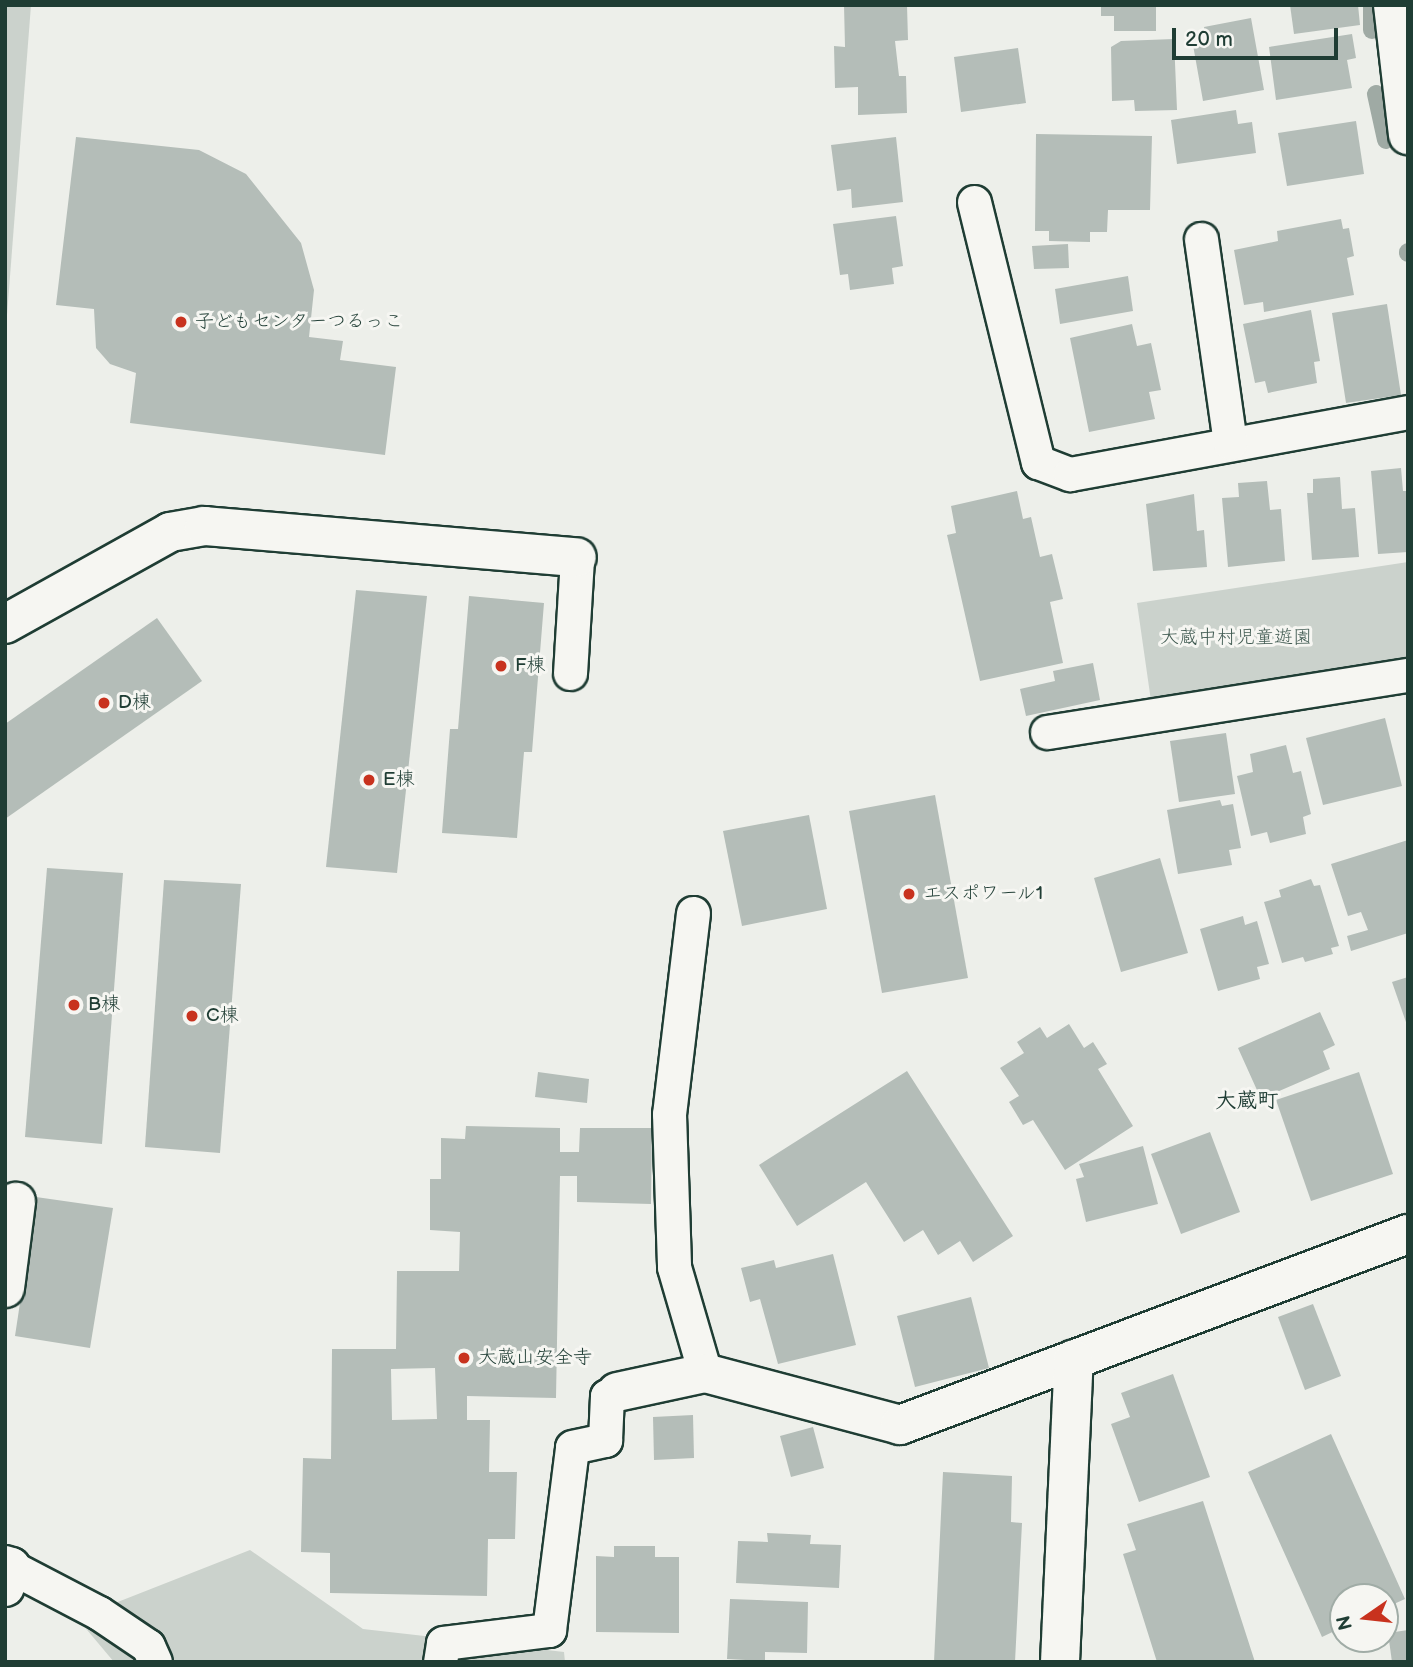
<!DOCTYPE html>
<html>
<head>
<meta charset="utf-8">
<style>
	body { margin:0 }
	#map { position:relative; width:1413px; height:1667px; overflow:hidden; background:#edefea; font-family:"Balsamiq Sans","Klee One",sans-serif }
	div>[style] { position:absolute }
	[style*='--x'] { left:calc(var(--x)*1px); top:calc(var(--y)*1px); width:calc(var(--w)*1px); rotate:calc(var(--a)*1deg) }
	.green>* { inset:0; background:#cbd2cc }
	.stream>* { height:18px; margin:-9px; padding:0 9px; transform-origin:9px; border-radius:9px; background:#9faaa4 }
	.building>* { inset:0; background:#b4bdb8 }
	.roads { filter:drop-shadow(2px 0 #1f3d34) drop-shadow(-2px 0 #1f3d34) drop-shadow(0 2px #1f3d34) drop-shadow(0 -2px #1f3d34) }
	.lane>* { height:33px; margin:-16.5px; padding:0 16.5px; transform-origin:16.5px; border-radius:16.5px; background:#f6f6f2 }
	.street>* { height:38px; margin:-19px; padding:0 19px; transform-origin:19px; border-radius:19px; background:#f6f6f2 }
	.dots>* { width:19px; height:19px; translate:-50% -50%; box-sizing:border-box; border:4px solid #f6f6f2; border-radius:50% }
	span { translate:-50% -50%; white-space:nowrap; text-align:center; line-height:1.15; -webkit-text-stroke:6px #f6f6f2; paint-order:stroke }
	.poi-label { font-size:19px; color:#1f3d34 }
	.left { translate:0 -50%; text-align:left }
	.park-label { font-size:19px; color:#415b52 }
	.neighbourhood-label { font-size:21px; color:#1f3d34; font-weight:700 }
	.frame { position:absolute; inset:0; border:7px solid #1f3d34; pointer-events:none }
	.north { position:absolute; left:1329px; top:1583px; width:70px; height:70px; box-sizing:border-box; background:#f6f6f2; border:2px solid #a0aca6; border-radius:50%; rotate:256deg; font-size:19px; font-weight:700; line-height:28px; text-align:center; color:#1f3d34 }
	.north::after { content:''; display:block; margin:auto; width:24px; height:32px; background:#c8321e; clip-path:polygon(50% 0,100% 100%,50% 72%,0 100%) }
	.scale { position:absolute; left:1172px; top:28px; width:166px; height:32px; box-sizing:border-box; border:4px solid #1f3d34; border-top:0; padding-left:9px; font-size:21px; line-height:24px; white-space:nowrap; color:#1f3d34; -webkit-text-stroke:5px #f6f6f2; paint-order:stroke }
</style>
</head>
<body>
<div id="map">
	<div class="green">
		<div style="clip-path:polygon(5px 5px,31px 5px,5px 341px)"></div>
		<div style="clip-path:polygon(1408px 562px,1408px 661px,1151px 701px,1137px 603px)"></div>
		<div style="clip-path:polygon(250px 1550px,363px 1629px,564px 1652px,565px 1662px,114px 1662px,77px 1618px)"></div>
	</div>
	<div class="stream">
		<div style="--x:1372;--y:5;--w:25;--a:90"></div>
		<div style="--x:1376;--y:94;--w:47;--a:77.7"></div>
		<div style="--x:1408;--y:252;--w:1;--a:90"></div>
	</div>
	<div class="building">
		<div style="clip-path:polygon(844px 5px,907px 5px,908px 40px,895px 41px,899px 76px,906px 76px,907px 113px,858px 115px,858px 87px,835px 88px,834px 46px,845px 47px)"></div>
		<div style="clip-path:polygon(1101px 5px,1156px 5px,1156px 31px,1114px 31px,1114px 16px,1101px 16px)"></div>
		<div style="clip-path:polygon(1290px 5px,1358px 5px,1360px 25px,1294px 34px)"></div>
		<div style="clip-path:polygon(1251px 18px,1264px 90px,1203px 101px,1193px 45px,1207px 42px,1204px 27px)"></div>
		<div style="clip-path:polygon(1352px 34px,1356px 58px,1347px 60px,1352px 88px,1276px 100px,1269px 47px)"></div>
		<div style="clip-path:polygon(1174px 39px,1177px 110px,1135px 111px,1134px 100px,1112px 101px,1111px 47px,1121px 41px)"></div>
		<div style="clip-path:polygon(1018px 48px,1026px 103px,961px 112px,954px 57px)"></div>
		<div style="clip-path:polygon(1236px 110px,1238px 124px,1252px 122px,1256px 153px,1177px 164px,1171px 120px)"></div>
		<div style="clip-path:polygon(1356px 121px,1364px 174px,1287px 186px,1278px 133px)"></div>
		<div style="clip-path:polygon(1036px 134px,1152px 136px,1150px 210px,1108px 210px,1107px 232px,1090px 232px,1090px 242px,1049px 241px,1049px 231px,1035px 231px)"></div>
		<div style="clip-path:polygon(76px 137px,199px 150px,246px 174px,301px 243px,314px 290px,309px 337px,343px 341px,340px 360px,396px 367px,385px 455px,130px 423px,136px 373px,110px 364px,96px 348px,94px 309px,56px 305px)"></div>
		<div style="clip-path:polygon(896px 137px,903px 202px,852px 208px,851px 189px,837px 191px,831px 145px)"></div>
		<div style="clip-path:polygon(896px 216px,903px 266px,892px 268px,894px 284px,850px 290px,848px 274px,840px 275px,833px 224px)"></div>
		<div style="clip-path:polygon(1341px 219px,1343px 229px,1349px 228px,1354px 256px,1347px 258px,1354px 295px,1264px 312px,1263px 302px,1244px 305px,1234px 250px,1278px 241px,1277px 231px)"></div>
		<div style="clip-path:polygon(1068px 244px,1069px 268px,1034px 269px,1032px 246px)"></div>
		<div style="clip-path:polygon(1128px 276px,1133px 311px,1060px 324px,1055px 289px)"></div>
		<div style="clip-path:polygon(1387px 304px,1401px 395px,1346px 403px,1332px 313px)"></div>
		<div style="clip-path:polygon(1311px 310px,1320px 361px,1314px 362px,1317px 383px,1268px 393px,1265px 381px,1255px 383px,1243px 324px)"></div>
		<div style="clip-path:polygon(1132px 324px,1137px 346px,1151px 343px,1161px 390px,1149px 392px,1155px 419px,1089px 432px,1070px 338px)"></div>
		<div style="clip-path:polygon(1401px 468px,1403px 491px,1408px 491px,1408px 552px,1378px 554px,1371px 471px)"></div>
		<div style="clip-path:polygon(1340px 477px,1342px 509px,1355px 508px,1359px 557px,1312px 560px,1307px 493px,1313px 493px,1313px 479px)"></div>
		<div style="clip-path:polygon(1267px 481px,1270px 510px,1281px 509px,1285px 561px,1228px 567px,1222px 498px,1239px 497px,1238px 483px)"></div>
		<div style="clip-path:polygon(1017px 491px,1023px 519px,1031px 517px,1040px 557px,1052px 554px,1063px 599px,1050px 602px,1063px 663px,980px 681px,947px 535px,956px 533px,951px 506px)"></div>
		<div style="clip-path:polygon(1194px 494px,1197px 531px,1204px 530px,1207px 567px,1153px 571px,1146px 504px)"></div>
		<div style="clip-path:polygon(356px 590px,427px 596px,397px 873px,326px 867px)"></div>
		<div style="clip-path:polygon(469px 596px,544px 603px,532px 752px,524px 752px,517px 838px,442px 833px,450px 729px,458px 729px)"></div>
		<div style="clip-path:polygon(157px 618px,202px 681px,5px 819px,5px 724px)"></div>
		<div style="clip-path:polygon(1093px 663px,1100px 700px,1026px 716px,1020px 689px,1055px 681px,1053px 671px)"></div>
		<div style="clip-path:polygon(1385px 718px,1402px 786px,1323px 805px,1306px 738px)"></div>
		<div style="clip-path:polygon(1226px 733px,1235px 794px,1179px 802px,1170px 741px)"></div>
		<div style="clip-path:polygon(1286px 745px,1293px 773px,1301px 771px,1311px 814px,1303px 817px,1306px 834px,1270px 843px,1267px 832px,1251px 836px,1237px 776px,1253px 772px,1250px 754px)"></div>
		<div style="clip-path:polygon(935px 795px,968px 978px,882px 993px,849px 811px)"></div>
		<div style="clip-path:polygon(1220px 800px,1222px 806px,1233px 804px,1241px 848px,1229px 850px,1232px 865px,1178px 874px,1167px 810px)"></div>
		<div style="clip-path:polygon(809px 815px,827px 909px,742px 926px,723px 831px)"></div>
		<div style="clip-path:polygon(1408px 840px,1408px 933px,1351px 951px,1347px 936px,1368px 930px,1361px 912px,1348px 916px,1331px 864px)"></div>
		<div style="clip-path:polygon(1160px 858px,1188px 953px,1121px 972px,1094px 878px)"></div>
		<div style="clip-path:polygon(47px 868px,123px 873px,102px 1144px,25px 1137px)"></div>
		<div style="clip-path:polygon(1311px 879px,1314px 886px,1320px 885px,1339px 946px,1331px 948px,1333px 954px,1305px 962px,1303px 957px,1282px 963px,1264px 902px,1281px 897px,1279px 890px)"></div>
		<div style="clip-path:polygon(164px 880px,241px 884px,220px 1153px,145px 1147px)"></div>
		<div style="clip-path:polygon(1243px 916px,1245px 925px,1257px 921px,1269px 964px,1257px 967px,1260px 979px,1218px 991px,1200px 929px)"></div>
		<div style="clip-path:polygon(1408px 977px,1408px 1025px,1407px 1025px,1392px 982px)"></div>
		<div style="clip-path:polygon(1320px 1012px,1335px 1045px,1323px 1051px,1330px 1069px,1261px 1099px,1238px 1048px)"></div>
		<div style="clip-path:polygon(1069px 1024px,1084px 1048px,1093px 1042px,1107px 1064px,1098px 1069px,1133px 1126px,1065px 1170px,1033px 1120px,1023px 1125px,1009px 1102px,1019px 1096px,1000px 1068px,1024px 1053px,1017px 1042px,1040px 1027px,1047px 1038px)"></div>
		<div style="clip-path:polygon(907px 1071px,1013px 1236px,973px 1262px,960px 1241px,938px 1255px,923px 1230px,904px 1242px,866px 1182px,797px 1226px,759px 1165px)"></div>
		<div style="clip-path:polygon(538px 1072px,589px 1079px,587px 1103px,535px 1097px)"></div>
		<div style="clip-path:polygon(1359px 1072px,1393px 1174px,1311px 1201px,1276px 1100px)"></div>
		<div style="clip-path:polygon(evenodd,466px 1126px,560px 1128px,560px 1152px,579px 1152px,580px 1128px,652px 1128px,651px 1204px,577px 1202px,577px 1176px,560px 1176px,556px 1398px,467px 1396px,467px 1420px,490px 1420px,489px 1472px,517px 1472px,515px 1539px,488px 1539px,487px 1596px,330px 1593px,330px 1553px,301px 1552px,303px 1458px,331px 1459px,332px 1349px,396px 1349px,397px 1271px,459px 1271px,460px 1232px,430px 1230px,430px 1179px,441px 1179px,441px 1138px,465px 1139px,466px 1126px,435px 1368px,437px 1419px,392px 1420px,391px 1369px,435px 1368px)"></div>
		<div style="clip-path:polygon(1210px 1132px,1240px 1212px,1181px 1234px,1151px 1154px)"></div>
		<div style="clip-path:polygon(1143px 1146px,1158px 1204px,1086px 1222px,1076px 1179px,1084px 1177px,1079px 1164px)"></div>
		<div style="clip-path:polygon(36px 1197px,113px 1208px,90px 1348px,15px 1336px)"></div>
		<div style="clip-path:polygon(833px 1254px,856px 1345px,778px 1364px,760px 1299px,750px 1302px,741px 1268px,774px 1260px,776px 1268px)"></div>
		<div style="clip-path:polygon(971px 1297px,989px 1368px,915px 1387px,897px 1316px)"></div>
		<div style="clip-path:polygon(1313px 1304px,1341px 1376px,1305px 1390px,1278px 1317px)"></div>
		<div style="clip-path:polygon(1173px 1374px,1210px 1477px,1139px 1502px,1111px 1424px,1130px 1417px,1121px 1393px)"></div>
		<div style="clip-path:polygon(693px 1415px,694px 1458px,654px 1460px,653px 1417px)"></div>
		<div style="clip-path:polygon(813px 1427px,824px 1468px,791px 1477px,780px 1436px)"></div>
		<div style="clip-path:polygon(1331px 1434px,1405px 1599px,1385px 1608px,1385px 1597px,1343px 1597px,1343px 1627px,1322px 1637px,1248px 1472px)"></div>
		<div style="clip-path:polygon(943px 1472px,1012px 1476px,1011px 1522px,1022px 1523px,1015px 1662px,934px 1662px)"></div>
		<div style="clip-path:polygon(1203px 1501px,1255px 1662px,1157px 1662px,1123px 1554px,1136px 1550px,1127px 1524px)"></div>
		<div style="clip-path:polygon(767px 1533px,811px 1535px,810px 1544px,841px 1545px,839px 1588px,736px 1583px,738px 1541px,768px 1542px)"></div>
		<div style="clip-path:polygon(614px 1546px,655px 1546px,655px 1557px,679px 1557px,679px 1633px,596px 1632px,596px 1556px,614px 1557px)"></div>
		<div style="clip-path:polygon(730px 1599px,808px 1602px,807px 1653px,765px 1652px,765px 1661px,727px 1659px)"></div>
		<div style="clip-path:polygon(1408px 1630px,1408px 1662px,1392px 1662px,1388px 1633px)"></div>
	</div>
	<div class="roads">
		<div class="lane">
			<div style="--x:974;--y:202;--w:268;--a:76.2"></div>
			<div style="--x:1038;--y:462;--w:34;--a:21"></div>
			<div style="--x:1070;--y:474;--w:344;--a:-10.4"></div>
			<div style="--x:1201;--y:239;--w:206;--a:81.9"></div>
			<div style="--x:570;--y:673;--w:116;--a:-86.5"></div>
			<div style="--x:1047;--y:732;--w:365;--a:-9"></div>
			<div style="--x:693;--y:913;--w:202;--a:96.8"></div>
			<div style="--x:669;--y:1114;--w:153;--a:88.1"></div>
			<div style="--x:674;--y:1267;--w:110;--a:73.7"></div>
			<div style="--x:11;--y:1567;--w:99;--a:27.6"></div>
			<div style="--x:99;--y:1613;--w:59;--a:34"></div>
			<div style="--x:148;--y:1646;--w:17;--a:66"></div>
			<div style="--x:440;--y:1662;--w:19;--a:-81"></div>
			<div style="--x:443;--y:1643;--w:107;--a:-7"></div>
			<div style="--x:549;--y:1630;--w:184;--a:-82.8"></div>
			<div style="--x:572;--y:1447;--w:34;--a:-12"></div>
			<div style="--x:605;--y:1440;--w:44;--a:-87.4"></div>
			<div style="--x:607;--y:1396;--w:11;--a:-22"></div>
		</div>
		<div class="street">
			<div style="--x:1393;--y:5;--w:131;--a:83.4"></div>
			<div style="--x:5;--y:624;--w:189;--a:-29.1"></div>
			<div style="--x:170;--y:532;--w:35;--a:-10"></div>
			<div style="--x:204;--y:526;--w:374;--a:4.8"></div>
			<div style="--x:5;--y:1288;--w:87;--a:-82.7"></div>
			<div style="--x:617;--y:1392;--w:90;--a:-12.2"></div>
			<div style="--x:705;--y:1373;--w:202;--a:14.9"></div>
			<div style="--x:900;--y:1425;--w:543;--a:-20.61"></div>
			<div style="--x:5;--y:1565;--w:6;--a:18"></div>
			<div style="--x:11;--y:1567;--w:21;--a:107"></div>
			<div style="--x:1060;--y:1662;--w:303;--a:-87.4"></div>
		</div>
	</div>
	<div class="dots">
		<div style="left:181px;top:322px;background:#c8321e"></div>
		<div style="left:501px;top:666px;background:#c8321e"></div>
		<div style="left:104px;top:703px;background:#c8321e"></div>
		<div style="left:369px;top:780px;background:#c8321e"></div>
		<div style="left:909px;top:894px;background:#c8321e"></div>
		<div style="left:74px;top:1005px;background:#c8321e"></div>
		<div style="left:192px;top:1016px;background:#c8321e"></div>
		<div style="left:464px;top:1358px;background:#c8321e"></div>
	</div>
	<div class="poi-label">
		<span class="left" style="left:195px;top:322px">子どもセンターつるっこ</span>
		<span class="left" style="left:515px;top:666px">F棟</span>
		<span class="left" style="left:118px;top:703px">D棟</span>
		<span class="left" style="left:383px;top:780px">E棟</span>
		<span class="left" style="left:923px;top:894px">エスポワール1</span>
		<span class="left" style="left:88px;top:1005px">B棟</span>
		<span class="left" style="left:206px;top:1016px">C棟</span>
		<span class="left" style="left:478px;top:1358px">大蔵山安全寺</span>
	</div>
	<div class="park-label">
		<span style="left:1236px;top:638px">大蔵中村児童遊園</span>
	</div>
	<div class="neighbourhood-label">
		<span style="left:1247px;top:1101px">大蔵町</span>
	</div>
	<div class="frame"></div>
	<div class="north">N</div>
	<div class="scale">20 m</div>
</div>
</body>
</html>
